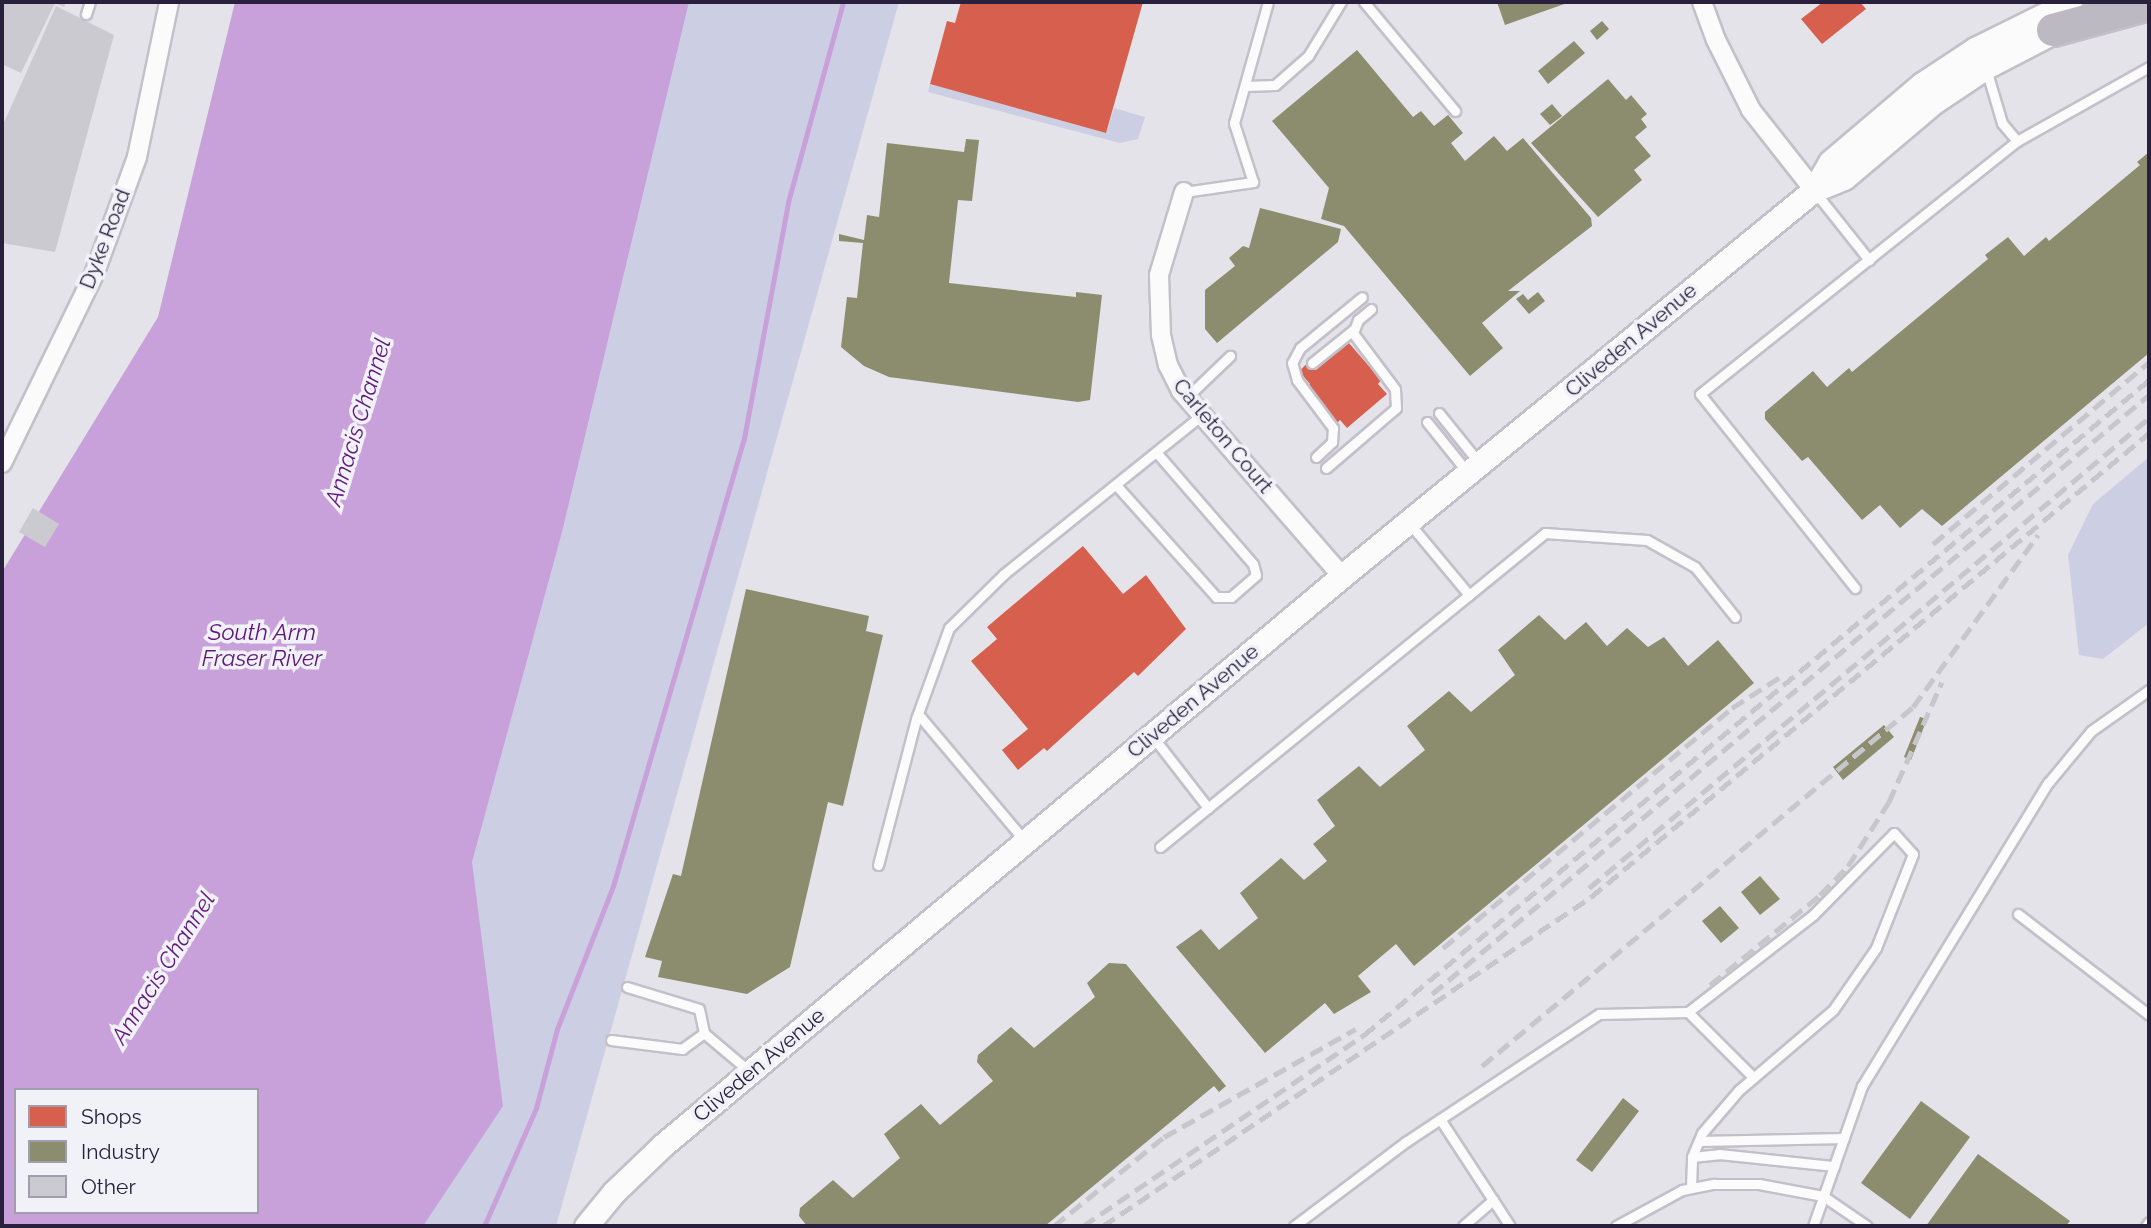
<!DOCTYPE html>
<html>
<head>
<meta charset="utf-8">
<style>
	body { margin:0 }
	#map { position:relative; width:2151px; height:1228px; overflow:hidden; background:#e4e3e9; font-family:Raleway,sans-serif }
	div>[style] { position:absolute }
	[style*='--x'] { left:calc(var(--x)*1px); top:calc(var(--y)*1px); width:calc(var(--w)*1px); rotate:calc(var(--a)*1deg) }
	.green>* { inset:0; background:#cccfe3 }
	.water>* { inset:0; background:#c9a1da }
	.shops>* { inset:0; background:#d6604d }
	.industry>* { inset:0; background:#8c8c6e }
	.stream>* { height:5px; margin:-2.5px; padding:0 2.5px; transform-origin:2.5px; border-radius:2.5px; background:#c9a1da }
	.building>* { inset:0; background:#cacad0 }
	.roads { filter:drop-shadow(2px 0 #c3c0c9) drop-shadow(-2px 0 #c3c0c9) drop-shadow(0 2px #c3c0c9) drop-shadow(0 -2px #c3c0c9) }
	.service>* { height:9px; margin:-4.5px; padding:0 4.5px; transform-origin:4.5px; border-radius:4.5px; background:#fbfbfc }
	.minor>* { height:18px; margin:-9px; padding:0 9px; transform-origin:9px; border-radius:9px; background:#fbfbfc }
	.tertiary>* { height:23px; margin:-11.5px; padding:0 11.5px; transform-origin:11.5px; border-radius:11.5px; background:#fbfbfc }
	.motorway>* { height:32px; margin:-16px; padding:0 16px; transform-origin:16px; border-radius:16px; background:#bdb9c3 }
	.rail>* { height:5px; margin-top:-2.5px; transform-origin:0; background:repeating-linear-gradient(90deg,#c7c6ca 0 14px,transparent 0 21px) }
	span { translate:-50% -50%; white-space:nowrap; text-align:center; line-height:1.15; -webkit-text-stroke:7px #f1f1f8; paint-order:stroke }
	.street-label { font-size:21px; color:#29203d }
	.water-label { font-size:23px; color:#62177c; font-style:italic }
	.frame { position:absolute; inset:0; border:4px solid #29203d; pointer-events:none }
	.legend { position:absolute; left:14px; top:1088px; width:245px; height:126px; box-sizing:border-box; background:#f1f1f8; border:2px solid #a19dad; margin:0; padding:9px 12px; list-style:none; font-size:21px; color:#29203d }
	.legend li { display:flex; align-items:center; gap:14px; height:35px }
	.legend b { width:35px; border:2px solid #a19dad }
</style>
</head>
<body>
<div id="map">
	<div class="green">
		<div style="clip-path:polygon(648px 2px,899px 2px,556px 1226px,258px 1226px)"></div>
		<div style="clip-path:polygon(930px 84px,1106px 133px,1114px 108px,1145px 117px,1138px 139px,1120px 143px,928px 92px)"></div>
		<div style="clip-path:polygon(2149px 457px,2149px 623px,2103px 659px,2079px 655px,2068px 555px,2093px 504px)"></div>
	</div>
	<div class="water">
		<div style="clip-path:polygon(evenodd,235px 2px,689px 2px,562px 532px,472px 862px,503px 1106px,423px 1226px,2px 1226px,2px 572px,158px 317px,235px 2px,16px 1090px,257px 1090px,257px 1212px,16px 1212px,16px 1090px)"></div>
	</div>
	<div class="shops">
		<div style="clip-path:polygon(961px 2px,1143px 2px,1106px 133px,930px 84px,947px 21px,955px 23px)"></div>
		<div style="clip-path:polygon(1823px 2px,1860px 2px,1866px 9px,1822px 44px,1801px 19px)"></div>
		<div style="clip-path:polygon(1348px 342px,1381px 380px,1378px 384px,1387px 394px,1347px 428px,1340px 420px,1337px 423px,1307px 388px,1310px 384px,1299px 371px,1309px 362px,1316px 370px)"></div>
		<div style="clip-path:polygon(1083px 546px,1123px 594px,1146px 575px,1186px 629px,1138px 676px,1134px 672px,1047px 751px,1044px 748px,1018px 770px,1002px 750px,1028px 729px,971px 661px,997px 639px,987px 627px)"></div>
	</div>
	<div class="industry">
		<div style="clip-path:polygon(1497px 2px,1570px 2px,1505px 25px)"></div>
		<div style="clip-path:polygon(1602px 21px,1609px 29px,1597px 40px,1590px 31px)"></div>
		<div style="clip-path:polygon(1574px 41px,1585px 53px,1548px 84px,1538px 71px)"></div>
		<div style="clip-path:polygon(1357px 50px,1413px 117px,1421px 111px,1434px 126px,1448px 115px,1463px 133px,1451px 143px,1465px 161px,1494px 136px,1507px 151px,1523px 138px,1591px 218px,1592px 226px,1508px 291px,1520px 291px,1482px 323px,1503px 348px,1470px 376px,1344px 226px,1321px 219px,1329px 188px,1272px 121px)"></div>
		<div style="clip-path:polygon(1608px 79px,1626px 100px,1631px 95px,1647px 114px,1641px 119px,1647px 127px,1635px 137px,1651px 156px,1634px 170px,1642px 180px,1598px 217px,1531px 143px)"></div>
		<div style="clip-path:polygon(1552px 104px,1562px 116px,1550px 125px,1540px 114px)"></div>
		<div style="clip-path:polygon(966px 139px,979px 140px,972px 201px,958px 200px,949px 283px,1076px 297px,1076px 292px,1102px 295px,1090px 400px,1078px 402px,889px 377px,864px 366px,841px 347px,847px 297px,857px 298px,863px 243px,839px 241px,839px 234px,864px 240px,867px 215px,879px 217px,887px 143px,964px 152px)"></div>
		<div style="clip-path:polygon(2149px 152px,2149px 353px,1942px 526px,1922px 509px,1900px 528px,1880px 505px,1862px 520px,1808px 457px,1802px 461px,1765px 419px,1765px 412px,1813px 371px,1827px 387px,1849px 368px,1852px 372px,1988px 259px,1985px 255px,2008px 237px,2024px 256px,2046px 237px,2049px 241px,2140px 165px,2137px 162px)"></div>
		<div style="clip-path:polygon(1260px 208px,1341px 229px,1338px 242px,1217px 343px,1205px 329px,1205px 290px,1235px 266px,1229px 258px,1243px 246px,1249px 248px)"></div>
		<div style="clip-path:polygon(1538px 292px,1545px 301px,1529px 314px,1516px 299px,1523px 294px,1528px 300px)"></div>
		<div style="clip-path:polygon(746px 589px,869px 616px,866px 631px,883px 635px,843px 806px,828px 802px,790px 967px,747px 994px,658px 977px,662px 961px,645px 957px,673px 874px,681px 876px)"></div>
		<div style="clip-path:polygon(1539px 615px,1565px 640px,1586px 622px,1607px 646px,1627px 628px,1648px 647px,1664px 637px,1688px 666px,1718px 640px,1754px 683px,1414px 966px,1396px 944px,1358px 976px,1371px 992px,1334px 1014px,1325px 1003px,1265px 1053px,1176px 947px,1201px 929px,1219px 950px,1258px 918px,1240px 893px,1281px 858px,1304px 880px,1327px 861px,1313px 844px,1335px 826px,1317px 800px,1359px 766px,1380px 787px,1425px 750px,1407px 726px,1449px 691px,1471px 712px,1515px 675px,1498px 650px)"></div>
		<div style="clip-path:polygon(1920px 717px,1927px 719px,1911px 760px,1904px 757px)"></div>
		<div style="clip-path:polygon(1884px 725px,1894px 737px,1843px 780px,1833px 767px)"></div>
		<div style="clip-path:polygon(1760px 876px,1780px 899px,1760px 915px,1741px 892px)"></div>
		<div style="clip-path:polygon(1720px 906px,1739px 928px,1721px 943px,1702px 921px)"></div>
		<div style="clip-path:polygon(1109px 963px,1126px 964px,1226px 1086px,1219px 1092px,1214px 1086px,1045px 1226px,807px 1226px,799px 1216px,800px 1208px,833px 1180px,853px 1198px,900px 1158px,884px 1134px,921px 1104px,940px 1125px,993px 1081px,977px 1062px,978px 1055px,1011px 1027px,1034px 1048px,1095px 997px,1087px 983px)"></div>
		<div style="clip-path:polygon(1623px 1098px,1639px 1111px,1592px 1172px,1576px 1160px)"></div>
		<div style="clip-path:polygon(1921px 1101px,1970px 1137px,1910px 1219px,1861px 1183px)"></div>
		<div style="clip-path:polygon(1978px 1154px,2070px 1221px,2066px 1226px,1926px 1226px)"></div>
	</div>
	<div class="stream">
		<div style="--x:484;--y:1226;--w:129;--a:-66.2"></div>
		<div style="--x:536;--y:1108;--w:82;--a:-75.1"></div>
		<div style="--x:557;--y:1029;--w:154;--a:-68.6"></div>
		<div style="--x:613;--y:886;--w:467;--a:-73.7"></div>
		<div style="--x:744;--y:438;--w:240;--a:-79.4"></div>
		<div style="--x:788;--y:202;--w:207;--a:-74.6"></div>
	</div>
	<div class="building">
		<div style="clip-path:polygon(2px 2px,66px 2px,64px 7px,55px 3px,21px 73px,2px 64px)"></div>
		<div style="clip-path:polygon(56px 6px,114px 35px,55px 252px,2px 243px,2px 127px)"></div>
		<div style="clip-path:polygon(33px 508px,59px 524px,45px 547px,19px 532px)"></div>
	</div>
	<div class="roads">
		<div class="service">
			<div style="--x:1364;--y:2;--w:142;--a:50.1"></div>
			<div style="--x:86;--y:14;--w:13;--a:-72"></div>
			<div style="--x:1245;--y:86;--w:30;--a:-2"></div>
			<div style="--x:1275;--y:85;--w:44;--a:-41.3"></div>
			<div style="--x:1308;--y:56;--w:63;--a:-58.6"></div>
			<div style="--x:2017;--y:141;--w:151;--a:-29.3"></div>
			<div style="--x:1184;--y:192;--w:70;--a:-8.2"></div>
			<div style="--x:1253;--y:182;--w:62;--a:-107.9"></div>
			<div style="--x:1234;--y:123;--w:126;--a:-74.3"></div>
			<div style="--x:1815;--y:192;--w:87;--a:51.5"></div>
			<div style="--x:1312;--y:363;--w:53;--a:-38.8"></div>
			<div style="--x:1186;--y:398;--w:61;--a:-43.7"></div>
			<div style="--x:1439;--y:413;--w:65;--a:51.2"></div>
			<div style="--x:1427;--y:422;--w:65;--a:51.2"></div>
			<div style="--x:1316;--y:457;--w:22;--a:-43"></div>
			<div style="--x:1332;--y:442;--w:14;--a:-86"></div>
			<div style="--x:1333;--y:428;--w:60;--a:-126.9"></div>
			<div style="--x:1297;--y:380;--w:18;--a:-106"></div>
			<div style="--x:1292;--y:363;--w:17;--a:-62"></div>
			<div style="--x:1300;--y:348;--w:80;--a:-39.4"></div>
			<div style="--x:1326;--y:468;--w:92;--a:-40.6"></div>
			<div style="--x:1396;--y:408;--w:19;--a:-93"></div>
			<div style="--x:1395;--y:389;--w:70;--a:-126.9"></div>
			<div style="--x:1353;--y:333;--w:14;--a:-69"></div>
			<div style="--x:1358;--y:320;--w:17;--a:-40"></div>
			<div style="--x:1116;--y:485;--w:150;--a:48.2"></div>
			<div style="--x:1216;--y:597;--w:15;--a:0"></div>
			<div style="--x:1231;--y:597;--w:33;--a:-41"></div>
			<div style="--x:1256;--y:575;--w:11;--a:-105"></div>
			<div style="--x:1253;--y:564;--w:148;--a:-130.9"></div>
			<div style="--x:1855;--y:588;--w:248;--a:-128.6"></div>
			<div style="--x:1700;--y:394;--w:406;--a:-38.6"></div>
			<div style="--x:2017;--y:141;--w:23;--a:-130"></div>
			<div style="--x:2002;--y:123;--w:56;--a:-106.5"></div>
			<div style="--x:1469;--y:595;--w:98;--a:-39.2"></div>
			<div style="--x:1545;--y:533;--w:102;--a:3.9"></div>
			<div style="--x:1647;--y:540;--w:55;--a:29.4"></div>
			<div style="--x:1695;--y:567;--w:64;--a:51.3"></div>
			<div style="--x:918;--y:714;--w:166;--a:49.9"></div>
			<div style="--x:1153;--y:737;--w:90;--a:52.2"></div>
			<div style="--x:1160;--y:847;--w:399;--a:-39.2"></div>
			<div style="--x:1469;--y:595;--w:92;--a:-129.7"></div>
			<div style="--x:878;--y:865;--w:151;--a:-75.4"></div>
			<div style="--x:916;--y:719;--w:97;--a:-70.1"></div>
			<div style="--x:949;--y:628;--w:77;--a:-44.5"></div>
			<div style="--x:1004;--y:574;--w:254;--a:-38.8"></div>
			<div style="--x:2018;--y:914;--w:165;--a:37.6"></div>
			<div style="--x:627;--y:987;--w:75;--a:17"></div>
			<div style="--x:699;--y:1009;--w:25;--a:78"></div>
			<div style="--x:704;--y:1033;--w:59;--a:40.2"></div>
			<div style="--x:1688;--y:1012;--w:92;--a:45"></div>
			<div style="--x:611;--y:1040;--w:72;--a:7.2"></div>
			<div style="--x:682;--y:1049;--w:27;--a:-36"></div>
			<div style="--x:1440;--y:1119;--w:97;--a:56.8"></div>
			<div style="--x:1699;--y:1141;--w:145;--a:-1.2"></div>
			<div style="--x:1691;--y:1188;--w:31;--a:-88"></div>
			<div style="--x:1692;--y:1157;--w:27;--a:-6"></div>
			<div style="--x:1719;--y:1154;--w:116;--a:6"></div>
			<div style="--x:1294;--y:1226;--w:141;--a:-37"></div>
			<div style="--x:1407;--y:1141;--w:230;--a:-33.5"></div>
			<div style="--x:1599;--y:1014;--w:89;--a:-1.3"></div>
			<div style="--x:1688;--y:1012;--w:158;--a:-37.8"></div>
			<div style="--x:1813;--y:915;--w:115;--a:-45.4"></div>
			<div style="--x:1894;--y:833;--w:28;--a:48"></div>
			<div style="--x:1913;--y:854;--w:101;--a:111.5"></div>
			<div style="--x:1876;--y:948;--w:75;--a:124.7"></div>
			<div style="--x:1833;--y:1010;--w:123;--a:139.6"></div>
			<div style="--x:1739;--y:1090;--w:57;--a:130.7"></div>
			<div style="--x:1702;--y:1133;--w:26;--a:113"></div>
			<div style="--x:1463;--y:1226;--w:40;--a:-41"></div>
			<div style="--x:1493;--y:1200;--w:31;--a:57"></div>
			<div style="--x:1616;--y:1226;--w:75;--a:-28.6"></div>
			<div style="--x:1682;--y:1190;--w:33;--a:-11"></div>
			<div style="--x:1714;--y:1184;--w:45;--a:0"></div>
			<div style="--x:1759;--y:1184;--w:65;--a:10.6"></div>
			<div style="--x:1823;--y:1196;--w:53;--a:34.3"></div>
			<div style="--x:1813;--y:1226;--w:148;--a:-70.7"></div>
			<div style="--x:1862;--y:1086;--w:356;--a:-58.5"></div>
			<div style="--x:2048;--y:783;--w:67;--a:-50.4"></div>
			<div style="--x:2091;--y:731;--w:71;--a:-35.3"></div>
			<div style="--x:2146;--y:1226;--w:5;--a:-53"></div>
		</div>
		<div class="minor">
			<div style="--x:1702;--y:2;--w:40;--a:69.8"></div>
			<div style="--x:1716;--y:40;--w:78;--a:63.4"></div>
			<div style="--x:1751;--y:110;--w:102;--a:51.8"></div>
			<div style="--x:1184;--y:192;--w:87;--a:106.8"></div>
			<div style="--x:1159;--y:275;--w:60;--a:88.1"></div>
			<div style="--x:1161;--y:335;--w:31;--a:77"></div>
			<div style="--x:1168;--y:365;--w:29;--a:63"></div>
			<div style="--x:1181;--y:391;--w:245;--a:49"></div>
			<div style="--x:2;--y:463;--w:212;--a:-64"></div>
			<div style="--x:95;--y:272;--w:122;--a:-69.9"></div>
			<div style="--x:137;--y:157;--w:158;--a:-78.3"></div>
		</div>
		<div class="tertiary">
			<div style="--x:1814;--y:190;--w:32;--a:-60"></div>
			<div style="--x:1830;--y:162;--w:121;--a:-40.3"></div>
			<div style="--x:1922;--y:84;--w:64;--a:-33.4"></div>
			<div style="--x:1975;--y:49;--w:106;--a:-26.3"></div>
			<div style="--x:586;--y:1226;--w:44;--a:-50.5"></div>
			<div style="--x:614;--y:1192;--w:68;--a:-43.8"></div>
			<div style="--x:663;--y:1145;--w:886;--a:-39.96"></div>
			<div style="--x:1342;--y:576;--w:610;--a:-39.28"></div>
			<div style="--x:1814;--y:190;--w:32;--a:-22"></div>
			<div style="--x:1844;--y:178;--w:118;--a:-40.2"></div>
			<div style="--x:1934;--y:102;--w:63;--a:-33.9"></div>
			<div style="--x:1986;--y:67;--w:91;--a:-27.4"></div>
		</div>
		<div class="motorway">
			<div style="--x:2053;--y:30;--w:99;--a:-15.2"></div>
		</div>
	</div>
	<div class="rail">
		<div style="--x:1933;--y:544;--w:282;--a:-40.1"></div>
		<div style="--x:1589;--y:888;--w:731;--a:-40.01"></div>
		<div style="--x:1443;--y:948;--w:376;--a:-39.7"></div>
		<div style="--x:1732;--y:708;--w:57;--a:-32.9"></div>
		<div style="--x:1710;--y:985;--w:142;--a:-39.3"></div>
		<div style="--x:1820;--y:895;--w:40;--a:-46"></div>
		<div style="--x:1848;--y:866;--w:76;--a:-57.4"></div>
		<div style="--x:1889;--y:802;--w:131;--a:-66.2"></div>
		<div style="--x:1432;--y:994;--w:934;--a:-39.88"></div>
		<div style="--x:1482;--y:1066;--w:561;--a:-39.79"></div>
		<div style="--x:1913;--y:707;--w:213;--a:-54"></div>
		<div style="--x:1054;--y:1226;--w:141;--a:-39"></div>
		<div style="--x:1164;--y:1137;--w:220;--a:-29.4"></div>
		<div style="--x:1083;--y:1226;--w:340;--a:-34.2"></div>
		<div style="--x:1364;--y:1035;--w:1022;--a:-39.84"></div>
		<div style="--x:1103;--y:1226;--w:589;--a:-33.99"></div>
		<div style="--x:1591;--y:897;--w:726;--a:-39.74"></div>
	</div>
	<div class="street-label">
		<span style="left:105px;top:239px;rotate:-69deg">Dyke Road</span>
		<span style="left:1631px;top:340px;rotate:-40deg">Cliveden Avenue</span>
		<span style="left:1223px;top:436px;rotate:50deg">Carleton Court</span>
		<span style="left:1193px;top:701px;rotate:-40deg">Cliveden Avenue</span>
		<span style="left:759px;top:1065px;rotate:-40deg">Cliveden Avenue</span>
	</div>
	<div class="water-label">
		<span style="left:358px;top:422px;rotate:-73deg">Annacis Channel</span>
		<span style="left:262px;top:645px">South Arm<br>Fraser River</span>
		<span style="left:163px;top:968px;rotate:-58deg">Annacis Channel</span>
	</div>
	<div class="frame"></div>
	<ul class="legend">
	<li><b style="height:19px;background:#d6604d"></b>Shops</li>
	<li><b style="height:19px;background:#8c8c6e"></b>Industry</li>
	<li><b style="height:19px;background:#cacad0"></b>Other</li>
	</ul>
</div>
</body>
</html>
